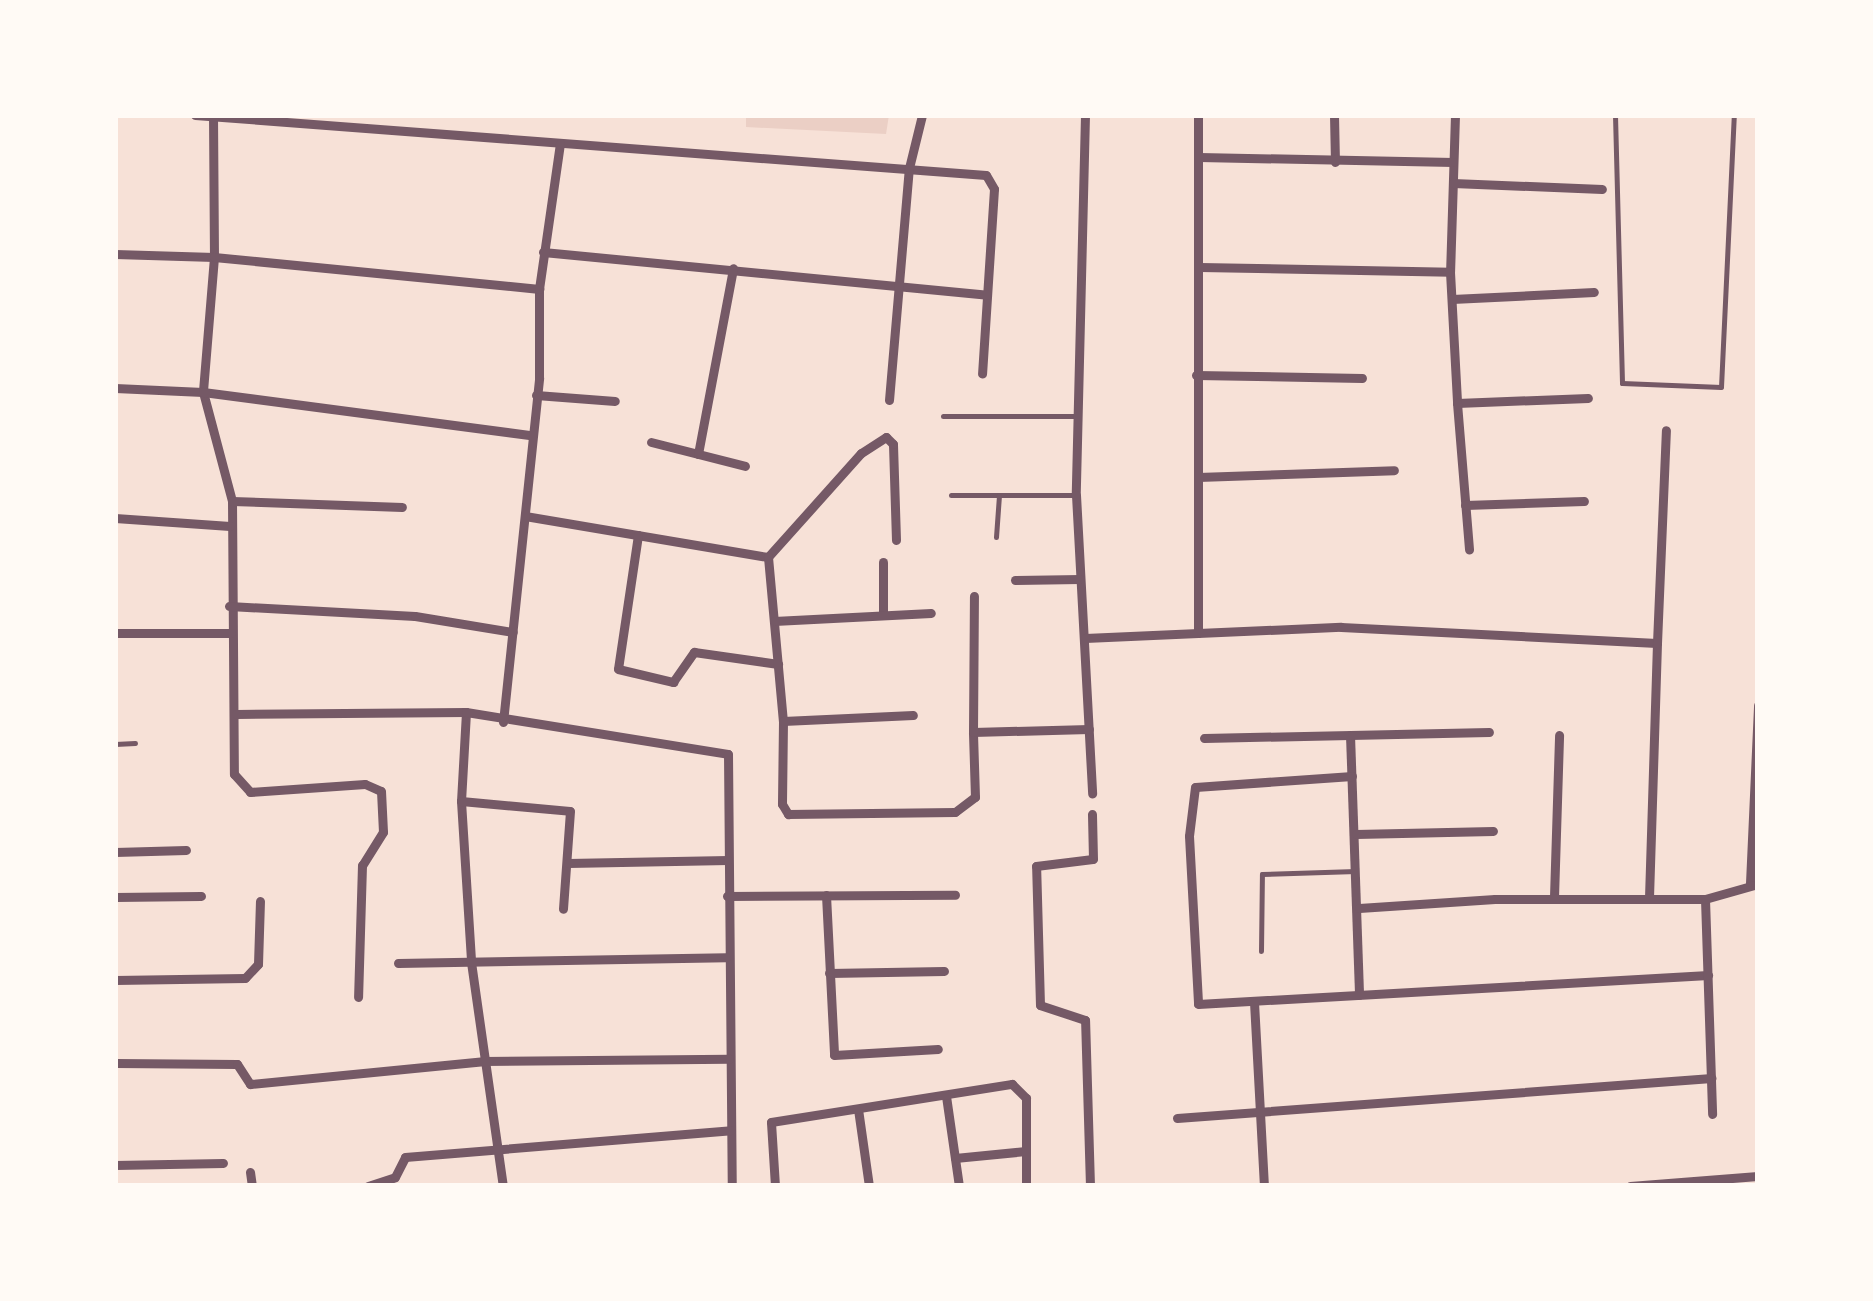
<!DOCTYPE html>
<html>
<head>
<meta charset="utf-8">
<style>
	body { margin:0 }
	#map { position:relative; width:1873px; height:1301px; overflow:hidden; background:#f7e1d7; font-family:Figtree,sans-serif }
	div>[style] { position:absolute }
	[style*='--x'] { left:calc(var(--x)*1px); top:calc(var(--y)*1px); width:calc(var(--w)*1px); rotate:calc(var(--a)*1deg) }
	.green>* { inset:0; background:#ebcfc5 }
	.service>* { height:5px; margin:-2.5px; padding:0 2.5px; transform-origin:2.5px; border-radius:2.5px; background:#755966 }
	.minor>* { height:9px; margin:-4.5px; padding:0 4.5px; transform-origin:4.5px; border-radius:4.5px; background:#755966 }
	span { translate:-50% -50%; white-space:nowrap; text-align:center; line-height:1.15; -webkit-text-stroke:8px #fffaf5; paint-order:stroke }
	.frame { position:absolute; inset:0; border:118px solid #fffaf5; pointer-events:none }
</style>
</head>
<body>
<div id="map">
	<div class="green">
		<div style="clip-path:polygon(746px 115px,889px 115px,886px 134px,746px 127px)"></div>
	</div>
	<div class="service">
		<div style="--x:1615;--y:115;--w:268;--a:88.5"></div>
		<div style="--x:1622;--y:383;--w:99;--a:2.3"></div>
		<div style="--x:1721;--y:387;--w:272;--a:-87.3"></div>
		<div style="--x:943;--y:416;--w:135;--a:0"></div>
		<div style="--x:951;--y:495;--w:125;--a:0"></div>
		<div style="--x:996;--y:537;--w:42;--a:-85.9"></div>
		<div style="--x:115;--y:744;--w:20;--a:-3"></div>
		<div style="--x:1261;--y:951;--w:77;--a:-89.3"></div>
		<div style="--x:1262;--y:874;--w:94;--a:-1.8"></div>
	</div>
	<div class="minor">
		<div style="--x:195;--y:115;--w:793;--a:4.34"></div>
		<div style="--x:986;--y:175;--w:16;--a:60"></div>
		<div style="--x:994;--y:189;--w:185;--a:93.7"></div>
		<div style="--x:213;--y:115;--w:142;--a:89.6"></div>
		<div style="--x:214;--y:257;--w:135;--a:94.7"></div>
		<div style="--x:203;--y:392;--w:113;--a:75.1"></div>
		<div style="--x:232;--y:501;--w:273;--a:89.6"></div>
		<div style="--x:234;--y:774;--w:24;--a:48"></div>
		<div style="--x:250;--y:792;--w:115;--a:-4"></div>
		<div style="--x:365;--y:784;--w:17;--a:24"></div>
		<div style="--x:381;--y:791;--w:41;--a:87.2"></div>
		<div style="--x:383;--y:832;--w:39;--a:122"></div>
		<div style="--x:362;--y:865;--w:132;--a:91.7"></div>
		<div style="--x:1085;--y:115;--w:380;--a:91.4"></div>
		<div style="--x:1076;--y:495;--w:299;--a:86.9"></div>
		<div style="--x:1334;--y:115;--w:47;--a:88.8"></div>
		<div style="--x:1455;--y:115;--w:157;--a:91.8"></div>
		<div style="--x:1450;--y:272;--w:131;--a:86.9"></div>
		<div style="--x:1457;--y:403;--w:131;--a:-2.2"></div>
		<div style="--x:1199;--y:157;--w:254;--a:1.1"></div>
		<div style="--x:1453;--y:183;--w:149;--a:2.3"></div>
		<div style="--x:543;--y:252;--w:446;--a:5.5"></div>
		<div style="--x:115;--y:254;--w:99;--a:1.7"></div>
		<div style="--x:214;--y:257;--w:327;--a:5.6"></div>
		<div style="--x:1200;--y:267;--w:250;--a:1.1"></div>
		<div style="--x:1452;--y:299;--w:142;--a:-2.8"></div>
		<div style="--x:1196;--y:375;--w:166;--a:1"></div>
		<div style="--x:115;--y:388;--w:88;--a:2.6"></div>
		<div style="--x:203;--y:392;--w:329;--a:7.5"></div>
		<div style="--x:536;--y:395;--w:79;--a:4.3"></div>
		<div style="--x:889;--y:400;--w:233;--a:-85.1"></div>
		<div style="--x:909;--y:168;--w:55;--a:-76.2"></div>
		<div style="--x:1457;--y:403;--w:147;--a:85.3"></div>
		<div style="--x:651;--y:442;--w:97;--a:14.3"></div>
		<div style="--x:698;--y:454;--w:189;--a:-79.3"></div>
		<div style="--x:1198;--y:477;--w:196;--a:-2"></div>
		<div style="--x:232;--y:501;--w:170;--a:2"></div>
		<div style="--x:1465;--y:505;--w:119;--a:-1.9"></div>
		<div style="--x:525;--y:516;--w:246;--a:9.6"></div>
		<div style="--x:115;--y:518;--w:115;--a:4"></div>
		<div style="--x:638;--y:535;--w:135;--a:98.5"></div>
		<div style="--x:618;--y:669;--w:57;--a:13.3"></div>
		<div style="--x:673;--y:682;--w:37;--a:-55"></div>
		<div style="--x:694;--y:652;--w:85;--a:8.1"></div>
		<div style="--x:896;--y:540;--w:96;--a:-91.8"></div>
		<div style="--x:893;--y:444;--w:10;--a:-135"></div>
		<div style="--x:886;--y:437;--w:30;--a:147"></div>
		<div style="--x:861;--y:453;--w:140;--a:131.8"></div>
		<div style="--x:768;--y:557;--w:165;--a:84.8"></div>
		<div style="--x:783;--y:721;--w:83;--a:90.7"></div>
		<div style="--x:782;--y:804;--w:12;--a:59"></div>
		<div style="--x:788;--y:814;--w:167;--a:-0.7"></div>
		<div style="--x:955;--y:812;--w:25;--a:-37"></div>
		<div style="--x:975;--y:797;--w:65;--a:-91.8"></div>
		<div style="--x:973;--y:732;--w:116;--a:-1.5"></div>
		<div style="--x:883;--y:562;--w:53;--a:90"></div>
		<div style="--x:1015;--y:580;--w:65;--a:-0.9"></div>
		<div style="--x:229;--y:606;--w:186;--a:3.1"></div>
		<div style="--x:415;--y:616;--w:99;--a:9.3"></div>
		<div style="--x:774;--y:621;--w:157;--a:-2.9"></div>
		<div style="--x:115;--y:633;--w:116;--a:0"></div>
		<div style="--x:1198;--y:633;--w:518;--a:-90"></div>
		<div style="--x:1085;--y:638;--w:256;--a:-2.5"></div>
		<div style="--x:1341;--y:627;--w:316;--a:2.9"></div>
		<div style="--x:1657;--y:643;--w:254;--a:91.8"></div>
		<div style="--x:1657;--y:643;--w:213;--a:-87.6"></div>
		<div style="--x:466;--y:712;--w:89;--a:93.2"></div>
		<div style="--x:461;--y:801;--w:161;--a:86.4"></div>
		<div style="--x:471;--y:962;--w:226;--a:81.9"></div>
		<div style="--x:236;--y:714;--w:230;--a:-0.5"></div>
		<div style="--x:466;--y:712;--w:265;--a:9.1"></div>
		<div style="--x:728;--y:754;--w:432;--a:89.5"></div>
		<div style="--x:783;--y:721;--w:130;--a:-2.6"></div>
		<div style="--x:503;--y:722;--w:346;--a:-84"></div>
		<div style="--x:539;--y:378;--w:89;--a:-90"></div>
		<div style="--x:539;--y:289;--w:147;--a:-81.8"></div>
		<div style="--x:973;--y:732;--w:136;--a:-89.6"></div>
		<div style="--x:1350;--y:735;--w:260;--a:88"></div>
		<div style="--x:1204;--y:738;--w:285;--a:-1.2"></div>
		<div style="--x:1352;--y:776;--w:157;--a:176"></div>
		<div style="--x:1195;--y:787;--w:49;--a:97"></div>
		<div style="--x:1189;--y:836;--w:168;--a:86.9"></div>
		<div style="--x:1198;--y:1004;--w:511;--a:-3.25"></div>
		<div style="--x:461;--y:801;--w:109;--a:5.2"></div>
		<div style="--x:570;--y:811;--w:98;--a:94.1"></div>
		<div style="--x:1356;--y:834;--w:137;--a:-1.3"></div>
		<div style="--x:115;--y:852;--w:71;--a:-1.6"></div>
		<div style="--x:568;--y:863;--w:160;--a:-1.1"></div>
		<div style="--x:1750;--y:883;--w:178;--a:-87.4"></div>
		<div style="--x:826;--y:895;--w:160;--a:87.1"></div>
		<div style="--x:834;--y:1055;--w:104;--a:-3.3"></div>
		<div style="--x:727;--y:896;--w:228;--a:-0.3"></div>
		<div style="--x:115;--y:897;--w:86;--a:-0.7"></div>
		<div style="--x:1554;--y:897;--w:162;--a:-88.2"></div>
		<div style="--x:1705;--y:899;--w:215;--a:88.1"></div>
		<div style="--x:1359;--y:908;--w:136;--a:-3.8"></div>
		<div style="--x:1495;--y:899;--w:210;--a:0"></div>
		<div style="--x:1705;--y:899;--w:55;--a:-15.8"></div>
		<div style="--x:398;--y:963;--w:328;--a:-1"></div>
		<div style="--x:829;--y:973;--w:115;--a:-1"></div>
		<div style="--x:115;--y:980;--w:130;--a:-0.9"></div>
		<div style="--x:245;--y:978;--w:19;--a:-47"></div>
		<div style="--x:258;--y:964;--w:63;--a:-88.2"></div>
		<div style="--x:1254;--y:1002;--w:184;--a:86.9"></div>
		<div style="--x:115;--y:1063;--w:122;--a:0.5"></div>
		<div style="--x:237;--y:1064;--w:24;--a:57"></div>
		<div style="--x:250;--y:1084;--w:234;--a:-5.6"></div>
		<div style="--x:483;--y:1061;--w:246;--a:-0.5"></div>
		<div style="--x:946;--y:1096;--w:91;--a:81.8"></div>
		<div style="--x:858;--y:1109;--w:78;--a:81.9"></div>
		<div style="--x:1177;--y:1118;--w:536;--a:-4.28"></div>
		<div style="--x:955;--y:1158;--w:71;--a:-5.6"></div>
		<div style="--x:115;--y:1165;--w:108;--a:-1.1"></div>
		<div style="--x:250;--y:1172;--w:14;--a:82"></div>
		<div style="--x:368;--y:1186;--w:28;--a:-18"></div>
		<div style="--x:395;--y:1177;--w:22;--a:-63"></div>
		<div style="--x:405;--y:1157;--w:327;--a:-4.7"></div>
		<div style="--x:775;--y:1186;--w:64;--a:-93.6"></div>
		<div style="--x:771;--y:1122;--w:244;--a:-9"></div>
		<div style="--x:1012;--y:1084;--w:20;--a:45"></div>
		<div style="--x:1026;--y:1098;--w:88;--a:90"></div>
		<div style="--x:1090;--y:1186;--w:166;--a:-91.7"></div>
		<div style="--x:1085;--y:1020;--w:47;--a:-161.6"></div>
		<div style="--x:1040;--y:1005;--w:139;--a:-91.6"></div>
		<div style="--x:1036;--y:866;--w:57;--a:-7"></div>
		<div style="--x:1093;--y:859;--w:45;--a:-91.3"></div>
		<div style="--x:1630;--y:1186;--w:128;--a:-4.5"></div>
	</div>
	<div class="frame"></div>
</div>
</body>
</html>
